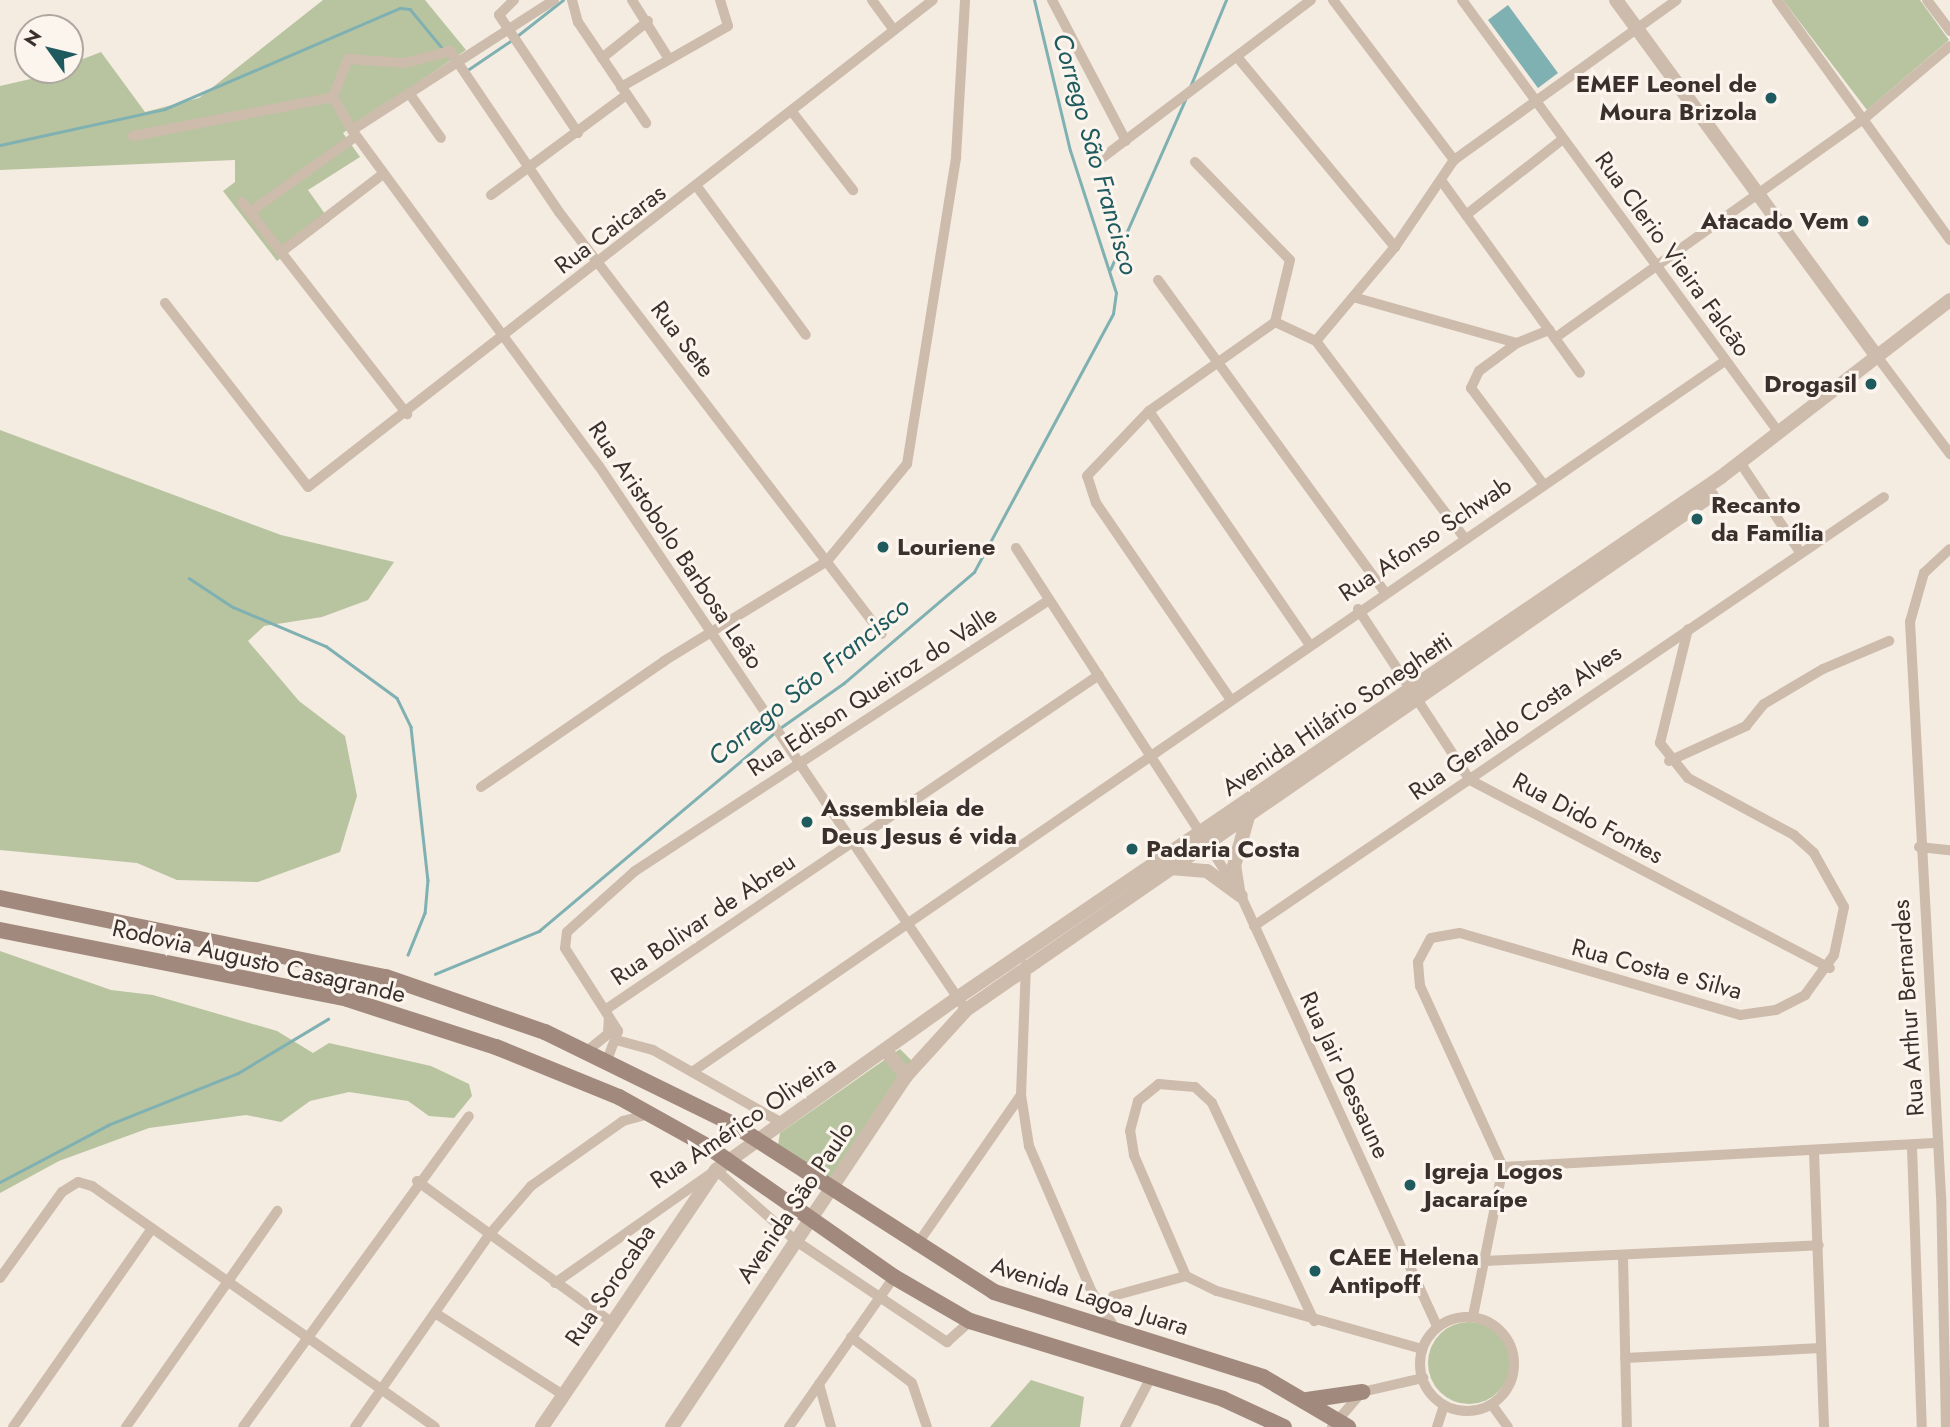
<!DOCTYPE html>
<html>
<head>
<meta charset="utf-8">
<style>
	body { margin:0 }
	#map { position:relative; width:1950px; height:1427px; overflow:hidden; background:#f4ebe1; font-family:Jost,sans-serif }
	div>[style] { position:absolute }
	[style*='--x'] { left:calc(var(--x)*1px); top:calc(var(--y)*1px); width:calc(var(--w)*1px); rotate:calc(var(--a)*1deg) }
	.green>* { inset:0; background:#b8c4a0 }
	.round { border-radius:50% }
	.water>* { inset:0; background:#7fb0b2 }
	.stream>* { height:2.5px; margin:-1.25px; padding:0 1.25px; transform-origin:1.25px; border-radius:1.25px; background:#7fb0b2 }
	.minor>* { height:10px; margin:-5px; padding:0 5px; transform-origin:5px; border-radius:5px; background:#cdbbac }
	.minor>.ring { margin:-5px; padding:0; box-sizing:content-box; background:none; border:10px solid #cdbbac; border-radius:50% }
	.tertiary>* { height:14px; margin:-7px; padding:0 7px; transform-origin:7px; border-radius:7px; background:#cdbbac }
	.secondary>* { height:16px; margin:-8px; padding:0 8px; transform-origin:8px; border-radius:8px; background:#a18a7d }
	.dots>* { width:19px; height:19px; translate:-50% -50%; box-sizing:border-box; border:4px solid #fbf5ee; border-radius:50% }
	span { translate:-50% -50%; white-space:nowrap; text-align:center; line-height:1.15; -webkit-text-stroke:6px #fbf5ee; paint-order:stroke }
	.poi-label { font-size:24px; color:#3b302b; font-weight:700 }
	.right { translate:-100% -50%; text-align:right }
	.left { translate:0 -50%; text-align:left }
	.street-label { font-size:24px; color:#3b302b }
	.water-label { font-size:26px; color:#1f5a5e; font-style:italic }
	.north { position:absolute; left:14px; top:14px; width:70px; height:70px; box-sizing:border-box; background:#fbf5ee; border:2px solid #aea6a0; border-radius:50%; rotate:304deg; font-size:19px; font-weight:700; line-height:28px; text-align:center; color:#3b302b }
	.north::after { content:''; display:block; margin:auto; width:24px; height:32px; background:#1f5a5e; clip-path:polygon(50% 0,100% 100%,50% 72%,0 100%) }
</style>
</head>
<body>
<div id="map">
	<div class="green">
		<div style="clip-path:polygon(323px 0,425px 0,466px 50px,343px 133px,360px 157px,308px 190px,330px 221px,277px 261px,223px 191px,235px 182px,235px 160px,0 170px,0 86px,70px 70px,70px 64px,101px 52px,145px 112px,199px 98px)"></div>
		<div style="clip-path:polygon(1783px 0,1920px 0,1949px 40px,1867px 110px)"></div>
		<div style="clip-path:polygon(0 430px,281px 535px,394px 562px,368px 600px,322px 617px,264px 626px,248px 641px,299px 701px,345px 736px,357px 796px,340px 852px,258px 882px,177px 880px,137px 863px,0 850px)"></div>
		<div style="clip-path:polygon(0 951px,111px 990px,153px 995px,277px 1031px,313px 1053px,329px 1043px,431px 1066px,469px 1084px,472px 1096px,454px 1118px,429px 1116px,408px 1101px,349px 1092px,310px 1101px,281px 1122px,246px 1115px,149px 1128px,59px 1161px,0 1193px)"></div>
		<div style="clip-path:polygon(900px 1049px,912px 1061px,830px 1178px,778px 1145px,780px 1133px)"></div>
		<div class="round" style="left:1428px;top:1322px;width:82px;height:82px"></div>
		<div style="clip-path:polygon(1031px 1380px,1084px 1397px,1080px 1427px,990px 1427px)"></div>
	</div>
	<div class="water">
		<div style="clip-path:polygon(1508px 5px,1558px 73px,1538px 88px,1488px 20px)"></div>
	</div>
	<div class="stream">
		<div style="--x:517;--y:36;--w:58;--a:-38"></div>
		<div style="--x:469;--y:69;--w:52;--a:-34"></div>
		<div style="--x:1190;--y:87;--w:94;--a:-67.5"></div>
		<div style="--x:0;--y:145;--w:169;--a:-12.3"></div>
		<div style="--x:165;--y:109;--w:256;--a:-23.3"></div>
		<div style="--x:400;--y:8;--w:10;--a:6"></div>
		<div style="--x:410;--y:9;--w:52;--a:50.5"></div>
		<div style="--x:1110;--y:270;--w:186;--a:-66.2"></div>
		<div style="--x:189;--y:578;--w:53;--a:33.4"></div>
		<div style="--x:233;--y:607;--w:101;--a:22.8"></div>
		<div style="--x:326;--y:646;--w:88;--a:36.2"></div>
		<div style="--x:397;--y:698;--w:32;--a:64"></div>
		<div style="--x:411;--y:727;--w:154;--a:83.7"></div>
		<div style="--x:428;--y:880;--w:33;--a:95"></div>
		<div style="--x:425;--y:913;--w:45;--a:112"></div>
		<div style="--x:780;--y:728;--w:78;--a:-35.1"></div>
		<div style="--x:844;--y:683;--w:171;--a:-40.5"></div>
		<div style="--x:974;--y:572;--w:293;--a:-61.7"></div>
		<div style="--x:1113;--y:314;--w:21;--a:-82"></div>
		<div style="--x:1116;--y:293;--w:149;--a:-107.9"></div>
		<div style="--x:1070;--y:151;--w:155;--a:-103.4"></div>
		<div style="--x:435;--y:974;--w:113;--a:-22.5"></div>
		<div style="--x:539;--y:931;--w:309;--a:-40.1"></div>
		<div style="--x:0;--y:1182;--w:122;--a:-27.8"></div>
		<div style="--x:108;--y:1125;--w:140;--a:-21.8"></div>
		<div style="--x:238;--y:1073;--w:105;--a:-31"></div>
	</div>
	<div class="minor">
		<div style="--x:514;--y:0;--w:21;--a:135"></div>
		<div style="--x:499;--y:15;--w:142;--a:56.2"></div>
		<div style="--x:554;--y:0;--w:240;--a:147.2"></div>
		<div style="--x:352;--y:130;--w:417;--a:53.7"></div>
		<div style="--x:599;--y:466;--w:656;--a:56"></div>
		<div style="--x:572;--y:0;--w:23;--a:75"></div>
		<div style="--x:578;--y:22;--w:122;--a:56"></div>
		<div style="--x:632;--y:0;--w:70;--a:57.9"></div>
		<div style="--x:872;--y:0;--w:37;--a:54"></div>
		<div style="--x:1052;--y:0;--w:159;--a:62.3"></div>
		<div style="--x:1333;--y:0;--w:201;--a:52.9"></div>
		<div style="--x:1462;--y:0;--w:533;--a:53.78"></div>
		<div style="--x:1777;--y:0;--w:296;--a:54.2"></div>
		<div style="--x:1927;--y:0;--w:39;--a:53"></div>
		<div style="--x:602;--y:58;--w:59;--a:-38.8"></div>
		<div style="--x:1238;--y:58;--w:246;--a:50.3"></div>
		<div style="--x:621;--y:87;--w:123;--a:-29.7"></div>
		<div style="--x:728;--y:26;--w:27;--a:-107"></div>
		<div style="--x:409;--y:93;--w:55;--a:54.6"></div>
		<div style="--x:793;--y:113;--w:98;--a:52.1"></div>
		<div style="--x:352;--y:130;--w:38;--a:-120"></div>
		<div style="--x:333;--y:97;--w:41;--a:-68.5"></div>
		<div style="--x:348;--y:59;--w:57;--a:4"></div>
		<div style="--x:405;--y:63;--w:47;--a:-14.9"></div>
		<div style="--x:450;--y:51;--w:194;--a:55.9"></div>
		<div style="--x:559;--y:212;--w:531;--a:52.57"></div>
		<div style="--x:133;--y:136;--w:204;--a:-11"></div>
		<div style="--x:1098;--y:161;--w:267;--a:-37.1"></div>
		<div style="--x:1195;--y:162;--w:136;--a:45.9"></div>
		<div style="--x:1290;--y:260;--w:64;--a:103.6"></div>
		<div style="--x:1443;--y:183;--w:234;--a:54.2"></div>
		<div style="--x:698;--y:188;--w:182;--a:53.7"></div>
		<div style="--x:491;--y:195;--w:167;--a:-36.5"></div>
		<div style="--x:242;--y:202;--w:269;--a:52.1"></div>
		<div style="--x:250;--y:212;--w:130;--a:-35.6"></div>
		<div style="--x:1466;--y:215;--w:123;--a:-38.1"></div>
		<div style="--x:281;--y:252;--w:128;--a:-37.4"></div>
		<div style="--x:1158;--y:280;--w:386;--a:54"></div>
		<div style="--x:1353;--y:297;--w:170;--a:15.7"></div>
		<div style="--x:1517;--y:343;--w:35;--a:-22"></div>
		<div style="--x:165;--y:303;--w:233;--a:52.1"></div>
		<div style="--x:308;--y:487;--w:792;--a:-37.93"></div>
		<div style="--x:1555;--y:338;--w:380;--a:-35.4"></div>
		<div style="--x:1865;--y:118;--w:111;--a:-40.3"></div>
		<div style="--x:1316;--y:341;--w:123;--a:-50"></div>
		<div style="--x:1395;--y:247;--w:105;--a:-55.9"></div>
		<div style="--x:1454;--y:160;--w:274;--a:-35.7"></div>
		<div style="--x:1517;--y:343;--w:47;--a:143.6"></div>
		<div style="--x:1479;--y:371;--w:19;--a:115"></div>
		<div style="--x:1471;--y:388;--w:120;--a:53.1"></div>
		<div style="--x:1876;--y:355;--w:124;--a:53.2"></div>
		<div style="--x:1149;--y:411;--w:283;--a:55.5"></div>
		<div style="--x:1739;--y:461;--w:110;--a:56.2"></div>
		<div style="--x:1016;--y:548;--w:414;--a:57.1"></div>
		<div style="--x:1241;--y:896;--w:473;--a:65.5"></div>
		<div style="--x:1358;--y:609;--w:204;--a:56.8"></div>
		<div style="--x:1470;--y:780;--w:406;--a:27.6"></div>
		<div style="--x:1231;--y:700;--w:239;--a:-124.4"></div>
		<div style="--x:1096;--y:503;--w:28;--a:-108"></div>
		<div style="--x:1087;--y:476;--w:90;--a:-46.4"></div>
		<div style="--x:1149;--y:411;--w:154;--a:-35.2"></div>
		<div style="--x:1275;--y:322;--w:45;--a:24.9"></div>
		<div style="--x:1316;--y:341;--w:248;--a:53"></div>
		<div style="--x:1669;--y:761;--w:85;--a:-24.4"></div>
		<div style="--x:1746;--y:726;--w:28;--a:-51"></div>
		<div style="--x:1764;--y:704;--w:69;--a:-30.7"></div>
		<div style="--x:1823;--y:669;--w:72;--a:-23"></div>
		<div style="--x:481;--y:787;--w:222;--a:-34.5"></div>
		<div style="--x:664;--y:661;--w:191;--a:-31.5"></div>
		<div style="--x:827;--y:561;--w:126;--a:-50.5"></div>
		<div style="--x:907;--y:464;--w:311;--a:-80.9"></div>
		<div style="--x:956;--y:157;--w:157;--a:-86.7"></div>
		<div style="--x:1919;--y:847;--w:31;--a:6"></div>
		<div style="--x:1254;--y:926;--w:762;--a:-34.25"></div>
		<div style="--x:1026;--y:965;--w:130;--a:92.2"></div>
		<div style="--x:1021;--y:1095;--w:52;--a:81.1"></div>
		<div style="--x:1029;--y:1146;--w:159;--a:66.7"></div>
		<div style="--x:1092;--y:1292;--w:45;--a:57.7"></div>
		<div style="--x:608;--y:1008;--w:593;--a:-34.15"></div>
		<div style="--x:616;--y:1040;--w:38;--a:15"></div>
		<div style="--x:653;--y:1050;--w:148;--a:29.5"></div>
		<div style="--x:587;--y:1051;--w:27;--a:-39"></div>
		<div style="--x:608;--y:1034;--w:17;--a:-87"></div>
		<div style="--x:607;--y:1060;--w:31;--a:-69"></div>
		<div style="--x:618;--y:1031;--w:98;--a:-122.6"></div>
		<div style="--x:565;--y:948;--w:16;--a:-83"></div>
		<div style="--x:567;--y:932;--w:91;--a:-41.9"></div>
		<div style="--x:635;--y:871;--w:493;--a:-33.2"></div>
		<div style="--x:692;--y:1072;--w:1254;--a:-34.54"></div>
		<div style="--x:1912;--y:1147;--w:280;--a:88"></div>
		<div style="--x:1814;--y:1152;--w:275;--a:87.9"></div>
		<div style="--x:1503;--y:1167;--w:436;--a:-3.2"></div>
		<div style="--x:417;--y:1181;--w:240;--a:36"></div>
		<div style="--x:916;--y:1246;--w:184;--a:-55.2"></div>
		<div style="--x:1623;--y:1257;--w:170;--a:88.7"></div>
		<div style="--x:1485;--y:1261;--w:334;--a:-2.7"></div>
		<div style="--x:1186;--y:1276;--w:132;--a:-113.3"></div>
		<div style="--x:1134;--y:1155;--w:24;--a:-99"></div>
		<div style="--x:1130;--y:1131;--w:31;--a:-75"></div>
		<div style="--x:1138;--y:1101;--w:27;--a:-39"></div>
		<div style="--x:1159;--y:1084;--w:36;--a:5"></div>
		<div style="--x:1195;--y:1087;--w:23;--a:43"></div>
		<div style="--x:1212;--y:1103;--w:241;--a:64.9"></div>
		<div style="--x:0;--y:1278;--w:106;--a:-54.2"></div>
		<div style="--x:62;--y:1192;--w:19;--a:-32"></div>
		<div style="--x:78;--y:1182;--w:15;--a:16"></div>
		<div style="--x:92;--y:1186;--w:419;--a:35.1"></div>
		<div style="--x:555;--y:1283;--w:197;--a:-35.1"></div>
		<div style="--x:716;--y:1170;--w:107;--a:41.6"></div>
		<div style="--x:796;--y:1241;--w:182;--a:33.8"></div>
		<div style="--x:947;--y:1342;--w:31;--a:-42"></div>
		<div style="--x:1113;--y:1296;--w:76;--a:-15.3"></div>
		<div style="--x:1186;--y:1276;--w:34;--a:26"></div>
		<div style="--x:1217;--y:1291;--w:213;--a:15.8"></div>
		<div style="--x:435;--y:1313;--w:152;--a:32.6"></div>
		<div style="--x:1473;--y:1316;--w:152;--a:-78.6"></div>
		<div style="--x:1503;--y:1167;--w:199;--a:-114.6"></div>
		<div style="--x:1420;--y:986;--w:24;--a:-95"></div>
		<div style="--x:1418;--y:962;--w:27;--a:-62"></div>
		<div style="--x:1431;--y:938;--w:29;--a:-10"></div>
		<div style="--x:1460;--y:933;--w:292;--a:16.3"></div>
		<div style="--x:1740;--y:1015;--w:36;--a:-8"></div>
		<div style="--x:1776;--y:1010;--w:33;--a:-27"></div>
		<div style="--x:1805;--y:995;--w:49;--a:-54.1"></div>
		<div style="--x:1834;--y:955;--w:49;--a:-78.2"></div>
		<div style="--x:1844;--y:907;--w:62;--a:-119.1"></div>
		<div style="--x:1814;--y:853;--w:27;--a:-138"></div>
		<div style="--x:1794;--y:835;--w:120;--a:-151.7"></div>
		<div style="--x:1688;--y:778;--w:45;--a:-128.7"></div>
		<div style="--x:1660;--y:743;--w:117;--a:-76.2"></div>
		<div class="ring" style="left:1420px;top:1317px;width:84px;height:84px"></div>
		<div style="--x:851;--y:1337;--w:76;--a:37"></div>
		<div style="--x:912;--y:1383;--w:46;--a:71.2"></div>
		<div style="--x:1625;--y:1358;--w:196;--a:-2.9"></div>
		<div style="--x:819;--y:1384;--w:45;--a:74.4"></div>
		<div style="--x:1492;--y:1405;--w:27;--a:54"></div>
		<div style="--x:13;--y:1427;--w:239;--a:-55"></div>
		<div style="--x:126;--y:1427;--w:264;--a:-55"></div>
		<div style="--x:243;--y:1427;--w:384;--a:-54"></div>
		<div style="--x:355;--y:1427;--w:234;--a:-55.1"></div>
		<div style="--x:489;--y:1235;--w:65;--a:-49.4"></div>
		<div style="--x:531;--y:1186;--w:113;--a:-35.2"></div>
		<div style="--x:623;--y:1121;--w:28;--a:-15"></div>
		<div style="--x:789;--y:1427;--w:183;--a:-55"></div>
		<div style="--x:1125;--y:1427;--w:56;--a:-62.5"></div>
		<div style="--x:1332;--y:1427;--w:46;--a:-49.4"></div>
		<div style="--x:1362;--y:1392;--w:63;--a:-12.9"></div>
		<div style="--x:1437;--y:1427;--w:22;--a:-72"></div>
		<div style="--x:1946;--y:1427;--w:231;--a:-91.2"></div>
		<div style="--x:1941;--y:1196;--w:575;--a:-93.09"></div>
		<div style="--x:1910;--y:622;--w:51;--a:-74.1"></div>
		<div style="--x:1924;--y:573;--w:35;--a:-43"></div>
	</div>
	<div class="tertiary">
		<div style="--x:1616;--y:0;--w:440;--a:53.8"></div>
		<div style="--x:1171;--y:868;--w:36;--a:5"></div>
		<div style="--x:1207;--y:871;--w:42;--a:36.3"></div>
		<div style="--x:1238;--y:890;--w:24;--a:-99"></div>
		<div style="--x:1234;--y:866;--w:51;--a:-74.1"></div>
		<div style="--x:887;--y:1052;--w:31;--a:52"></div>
		<div style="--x:542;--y:1427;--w:310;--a:-55.9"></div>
		<div style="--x:716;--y:1170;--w:296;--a:-35.5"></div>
		<div style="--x:957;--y:998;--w:925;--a:-34.29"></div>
		<div style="--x:1721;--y:477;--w:289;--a:-37.7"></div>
		<div style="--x:672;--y:1427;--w:422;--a:-56.3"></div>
		<div style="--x:906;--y:1076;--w:89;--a:-47.7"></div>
		<div style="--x:966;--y:1010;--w:906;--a:-34.62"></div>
	</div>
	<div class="secondary">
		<div style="--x:0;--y:898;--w:394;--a:11.6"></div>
		<div style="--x:386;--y:977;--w:168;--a:19.1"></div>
		<div style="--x:545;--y:1032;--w:207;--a:26.1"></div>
		<div style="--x:731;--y:1123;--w:313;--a:32.7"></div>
		<div style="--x:994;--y:1292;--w:282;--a:17.5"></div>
		<div style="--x:1263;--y:1377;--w:99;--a:30.5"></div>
		<div style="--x:0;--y:930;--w:354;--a:11.2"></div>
		<div style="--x:347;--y:999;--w:157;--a:17.9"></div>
		<div style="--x:496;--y:1047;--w:133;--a:22.1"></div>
		<div style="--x:619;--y:1097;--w:101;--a:29.1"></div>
		<div style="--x:707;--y:1146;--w:228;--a:35"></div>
		<div style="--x:894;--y:1277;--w:88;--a:30.1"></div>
		<div style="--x:970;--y:1321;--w:265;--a:17.1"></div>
		<div style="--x:1223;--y:1399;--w:67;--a:24.7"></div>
		<div style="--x:1307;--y:1400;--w:56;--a:-8.3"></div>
	</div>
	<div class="dots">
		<div style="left:1771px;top:98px;background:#1f5a5e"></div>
		<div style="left:1863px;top:221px;background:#1f5a5e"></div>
		<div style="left:1871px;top:384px;background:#1f5a5e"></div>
		<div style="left:1697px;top:519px;background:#1f5a5e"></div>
		<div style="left:883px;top:547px;background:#1f5a5e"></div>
		<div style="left:807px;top:822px;background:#1f5a5e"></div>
		<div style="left:1132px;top:849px;background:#1f5a5e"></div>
		<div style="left:1410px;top:1185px;background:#1f5a5e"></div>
		<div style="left:1315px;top:1271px;background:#1f5a5e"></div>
	</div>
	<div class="poi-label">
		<span class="right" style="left:1757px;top:98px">EMEF Leonel de<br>Moura Brizola</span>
		<span class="right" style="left:1849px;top:221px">Atacado Vem</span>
		<span class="right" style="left:1857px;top:384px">Drogasil</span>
		<span class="left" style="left:1711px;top:519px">Recanto<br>da Família</span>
		<span class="left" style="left:897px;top:547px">Louriene</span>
		<span class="left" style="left:821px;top:822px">Assembleia de<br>Deus Jesus é vida</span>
		<span class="left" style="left:1146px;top:849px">Padaria Costa</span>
		<span class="left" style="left:1424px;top:1185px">Igreja Logos<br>Jacaraípe</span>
		<span class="left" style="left:1329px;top:1271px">CAEE Helena<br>Antipoff</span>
	</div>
	<div class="street-label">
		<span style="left:610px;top:229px;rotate:-37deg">Rua Caicaras</span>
		<span style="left:1673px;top:254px;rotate:54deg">Rua Clerio Vieira Falcão</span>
		<span style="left:683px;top:339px;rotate:53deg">Rua Sete</span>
		<span style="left:1425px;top:539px;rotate:-34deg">Rua Afonso Schwab</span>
		<span style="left:676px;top:545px;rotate:56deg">Rua Aristobolo Barbosa Leão</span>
		<span style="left:872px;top:691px;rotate:-33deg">Rua Edison Queiroz do Valle</span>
		<span style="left:1337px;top:714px;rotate:-34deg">Avenida Hilário Soneghetti</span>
		<span style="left:1515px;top:722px;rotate:-35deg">Rua Geraldo Costa Alves</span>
		<span style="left:1588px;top:818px;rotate:28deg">Rua Dido Fontes</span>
		<span style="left:703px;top:919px;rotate:-34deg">Rua Bolivar de Abreu</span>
		<span style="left:259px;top:961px;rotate:13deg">Rodovia Augusto Casagrande</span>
		<span style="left:1657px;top:969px;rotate:15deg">Rua Costa e Silva</span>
		<span style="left:1908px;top:1008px;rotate:-94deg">Rua Arthur Bernardes</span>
		<span style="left:1345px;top:1075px;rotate:65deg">Rua Jair Dessaune</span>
		<span style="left:743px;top:1122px;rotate:-34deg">Rua Américo Oliveira</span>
		<span style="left:795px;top:1202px;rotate:-56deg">Avenida São Paulo</span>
		<span style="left:610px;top:1285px;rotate:-56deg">Rua Sorocaba</span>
		<span style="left:1090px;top:1296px;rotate:18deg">Avenida Lagoa Juara</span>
	</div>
	<div class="water-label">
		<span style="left:1095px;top:154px;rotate:74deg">Corrego São Francisco</span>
		<span style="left:809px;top:682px;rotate:-39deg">Corrego São Francisco</span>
	</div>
	<div class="north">N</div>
</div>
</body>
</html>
